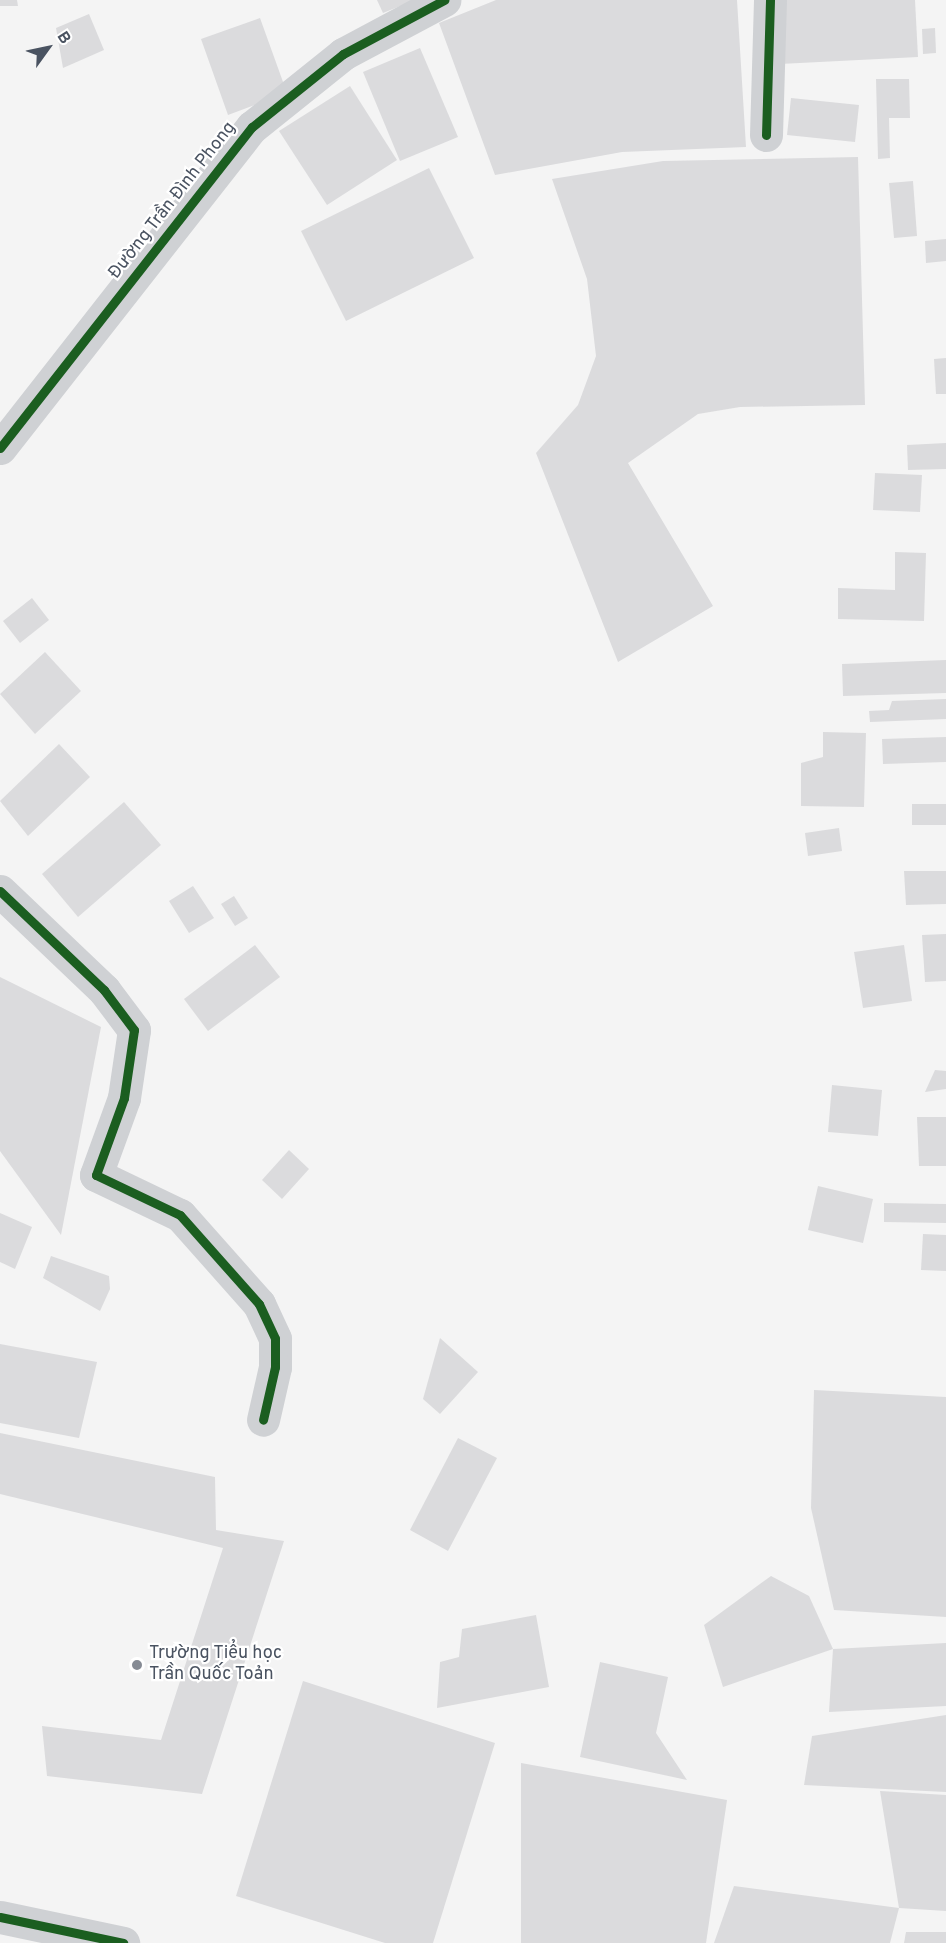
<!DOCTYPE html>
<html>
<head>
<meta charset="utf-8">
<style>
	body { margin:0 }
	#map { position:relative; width:946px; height:1943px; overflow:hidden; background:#f4f4f4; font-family:Overpass,sans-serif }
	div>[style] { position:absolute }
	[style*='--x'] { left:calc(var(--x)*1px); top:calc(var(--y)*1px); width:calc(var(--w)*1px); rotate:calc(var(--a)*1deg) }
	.building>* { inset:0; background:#dbdbdd }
	.minor>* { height:33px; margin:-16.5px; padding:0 16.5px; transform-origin:16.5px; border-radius:16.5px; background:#cfd1d4 }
	.cycleway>* { height:9px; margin:-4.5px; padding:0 4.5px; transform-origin:4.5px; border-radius:4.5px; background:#1b5e20 }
	.dots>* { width:16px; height:16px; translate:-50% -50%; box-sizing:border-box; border:3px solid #fff; border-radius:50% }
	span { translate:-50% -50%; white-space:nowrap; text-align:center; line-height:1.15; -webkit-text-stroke:4.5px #fff; paint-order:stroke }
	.street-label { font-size:18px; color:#4a5361 }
	.poi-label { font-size:18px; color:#4a5361 }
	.left { translate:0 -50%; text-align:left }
	.north { position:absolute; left:18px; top:18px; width:60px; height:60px; -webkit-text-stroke:4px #fff; paint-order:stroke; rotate:57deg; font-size:16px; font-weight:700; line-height:24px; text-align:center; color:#4a5361 }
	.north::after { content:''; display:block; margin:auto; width:21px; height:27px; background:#4a5361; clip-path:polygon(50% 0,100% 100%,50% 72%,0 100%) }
</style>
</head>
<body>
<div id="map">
	<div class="building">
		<div style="clip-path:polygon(0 0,17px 0,18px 6px,0 6px)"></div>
		<div style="clip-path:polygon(377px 0,415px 0,383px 13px)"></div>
		<div style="clip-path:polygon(496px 0,737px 0,746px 147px,622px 152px,495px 175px,439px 23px)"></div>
		<div style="clip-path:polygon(776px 0,915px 0,918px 57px,780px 64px)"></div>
		<div style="clip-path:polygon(89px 14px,104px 50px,63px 68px,56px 28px)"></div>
		<div style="clip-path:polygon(260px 18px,287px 93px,228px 115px,201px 39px)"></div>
		<div style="clip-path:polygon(935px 28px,936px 53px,923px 54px,922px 29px)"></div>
		<div style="clip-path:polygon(420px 48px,458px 137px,400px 161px,363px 72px)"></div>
		<div style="clip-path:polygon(876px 79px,909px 79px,910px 118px,889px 118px,890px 158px,878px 159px)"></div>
		<div style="clip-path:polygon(350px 86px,397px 160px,327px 205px,279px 131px)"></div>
		<div style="clip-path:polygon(791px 98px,859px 105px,855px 142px,787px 135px)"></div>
		<div style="clip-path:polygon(858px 157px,865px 405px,740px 407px,698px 414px,628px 463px,713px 606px,618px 662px,536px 453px,578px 405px,596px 356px,587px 279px,552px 179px,663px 161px)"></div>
		<div style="clip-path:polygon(429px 168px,474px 258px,346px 321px,301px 231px)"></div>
		<div style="clip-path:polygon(913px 181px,917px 236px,894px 238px,889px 183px)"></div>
		<div style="clip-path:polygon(946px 239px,946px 261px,926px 263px,925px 241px)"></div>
		<div style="clip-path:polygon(946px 358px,946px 394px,936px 394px,934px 359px)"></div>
		<div style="clip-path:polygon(946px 443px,946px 469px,908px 470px,907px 445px)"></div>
		<div style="clip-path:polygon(875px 473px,922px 475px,920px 512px,873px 510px)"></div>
		<div style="clip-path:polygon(895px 552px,926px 553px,924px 621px,838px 619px,838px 588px,895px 590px)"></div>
		<div style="clip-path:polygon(32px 598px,49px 620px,20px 643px,3px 621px)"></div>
		<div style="clip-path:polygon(45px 652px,81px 691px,35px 734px,0 694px)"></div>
		<div style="clip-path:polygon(946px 660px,946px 693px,843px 696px,842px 664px)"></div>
		<div style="clip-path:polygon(946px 699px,946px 719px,870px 722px,869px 711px,889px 710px,892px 701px)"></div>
		<div style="clip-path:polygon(823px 732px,866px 733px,864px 807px,801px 806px,801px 763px,823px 757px)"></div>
		<div style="clip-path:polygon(946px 737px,946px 762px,883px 764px,882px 739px)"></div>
		<div style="clip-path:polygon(59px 744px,90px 777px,28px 836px,0 801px)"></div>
		<div style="clip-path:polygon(124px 802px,161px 845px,78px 917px,42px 874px)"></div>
		<div style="clip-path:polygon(912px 804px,946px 804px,946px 825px,912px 825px)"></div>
		<div style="clip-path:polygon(839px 828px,842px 851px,808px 856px,805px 833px)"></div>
		<div style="clip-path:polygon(904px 871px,946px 871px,946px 904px,906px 905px)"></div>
		<div style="clip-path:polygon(193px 886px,214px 918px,189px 933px,169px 901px)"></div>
		<div style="clip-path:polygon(234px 896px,248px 918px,235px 926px,221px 904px)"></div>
		<div style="clip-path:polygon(946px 934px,946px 981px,925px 982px,922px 935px)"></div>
		<div style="clip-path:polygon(255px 945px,280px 977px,208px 1031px,184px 999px)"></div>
		<div style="clip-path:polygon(904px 945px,912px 1001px,863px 1008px,854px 952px)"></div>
		<div style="clip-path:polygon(0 977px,101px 1027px,61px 1235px,0 1151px)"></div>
		<div style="clip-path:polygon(935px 1070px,946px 1071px,946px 1089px,925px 1092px)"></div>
		<div style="clip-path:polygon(832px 1085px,882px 1090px,878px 1136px,828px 1132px)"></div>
		<div style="clip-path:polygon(917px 1117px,946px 1117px,946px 1166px,919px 1166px)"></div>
		<div style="clip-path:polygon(289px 1150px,309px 1169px,282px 1199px,262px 1180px)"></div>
		<div style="clip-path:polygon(818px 1186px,873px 1199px,863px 1243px,808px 1230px)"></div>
		<div style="clip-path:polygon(884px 1203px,946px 1204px,946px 1223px,884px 1222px)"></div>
		<div style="clip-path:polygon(0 1213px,32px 1227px,15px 1269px,0 1262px)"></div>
		<div style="clip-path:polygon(923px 1234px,946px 1235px,946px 1271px,921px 1270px)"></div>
		<div style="clip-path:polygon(51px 1256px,109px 1276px,110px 1289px,100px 1311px,43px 1278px)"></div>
		<div style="clip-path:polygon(440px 1338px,478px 1372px,440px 1414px,423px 1399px)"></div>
		<div style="clip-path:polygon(0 1344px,97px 1362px,79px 1438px,0 1423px)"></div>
		<div style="clip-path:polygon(814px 1390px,946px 1397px,946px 1617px,834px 1610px,811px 1508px)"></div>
		<div style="clip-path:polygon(0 1433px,215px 1477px,216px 1530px,284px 1541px,202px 1794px,47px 1776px,42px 1726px,161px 1740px,223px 1548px,0 1494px)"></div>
		<div style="clip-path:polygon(458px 1438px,497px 1458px,448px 1551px,410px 1530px)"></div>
		<div style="clip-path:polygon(771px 1576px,809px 1596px,833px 1649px,723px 1687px,704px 1625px)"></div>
		<div style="clip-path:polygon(536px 1615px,549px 1687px,437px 1708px,440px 1662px,459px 1657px,462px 1629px)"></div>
		<div style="clip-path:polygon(946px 1643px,946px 1706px,829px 1712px,833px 1649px)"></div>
		<div style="clip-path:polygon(600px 1662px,668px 1677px,656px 1733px,687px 1780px,580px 1757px)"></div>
		<div style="clip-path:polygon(303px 1681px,495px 1743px,433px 1943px,385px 1943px,236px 1896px)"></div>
		<div style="clip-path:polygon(946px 1715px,946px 1792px,804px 1785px,812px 1736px)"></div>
		<div style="clip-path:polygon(521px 1763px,727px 1800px,706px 1943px,521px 1943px)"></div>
		<div style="clip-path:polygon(880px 1791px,946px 1795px,946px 1911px,899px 1908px)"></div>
		<div style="clip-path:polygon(734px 1886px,899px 1908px,890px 1943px,714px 1943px)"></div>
		<div style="clip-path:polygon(906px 1932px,946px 1932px,946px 1943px,904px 1943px)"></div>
	</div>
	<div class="minor">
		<div style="--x:766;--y:135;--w:135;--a:-88.3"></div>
		<div style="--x:0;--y:448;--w:408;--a:-51.9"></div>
		<div style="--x:252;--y:127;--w:117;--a:-38.7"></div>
		<div style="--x:343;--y:54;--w:115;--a:-28.1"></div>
		<div style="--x:0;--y:891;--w:144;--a:43.6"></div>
		<div style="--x:104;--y:990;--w:50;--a:53.1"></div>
		<div style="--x:134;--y:1030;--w:69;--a:98.4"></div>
		<div style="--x:124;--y:1098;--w:82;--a:110"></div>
		<div style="--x:96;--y:1175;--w:93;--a:25.5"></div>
		<div style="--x:180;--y:1215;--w:119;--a:48.4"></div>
		<div style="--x:259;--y:1304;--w:38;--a:65"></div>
		<div style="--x:275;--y:1339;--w:28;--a:90"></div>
		<div style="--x:275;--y:1367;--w:54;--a:102.8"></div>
		<div style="--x:0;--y:1917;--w:126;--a:11.9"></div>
	</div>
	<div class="cycleway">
		<div style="--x:766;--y:135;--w:135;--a:-88.3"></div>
		<div style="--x:0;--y:448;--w:408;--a:-51.9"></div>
		<div style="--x:252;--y:127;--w:117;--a:-38.7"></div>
		<div style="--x:343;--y:54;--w:115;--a:-28.1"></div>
		<div style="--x:0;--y:891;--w:144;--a:43.6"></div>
		<div style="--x:104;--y:990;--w:50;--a:53.1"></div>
		<div style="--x:134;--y:1030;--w:69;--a:98.4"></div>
		<div style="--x:124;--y:1098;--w:82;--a:110"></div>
		<div style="--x:96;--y:1175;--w:93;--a:25.5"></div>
		<div style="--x:180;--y:1215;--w:119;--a:48.4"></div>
		<div style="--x:259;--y:1304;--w:38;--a:65"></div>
		<div style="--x:275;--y:1339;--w:28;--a:90"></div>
		<div style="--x:275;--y:1367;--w:54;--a:102.8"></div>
		<div style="--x:0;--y:1917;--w:126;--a:11.9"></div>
	</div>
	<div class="dots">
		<div style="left:137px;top:1665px;background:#868b94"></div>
	</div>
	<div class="street-label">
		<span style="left:173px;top:201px;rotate:-52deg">Đường Trần Đình Phong</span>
	</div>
	<div class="poi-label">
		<span class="left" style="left:149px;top:1665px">Trường Tiểu học<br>Trần Quốc Toản</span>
	</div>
	<div class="north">B</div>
</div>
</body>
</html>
